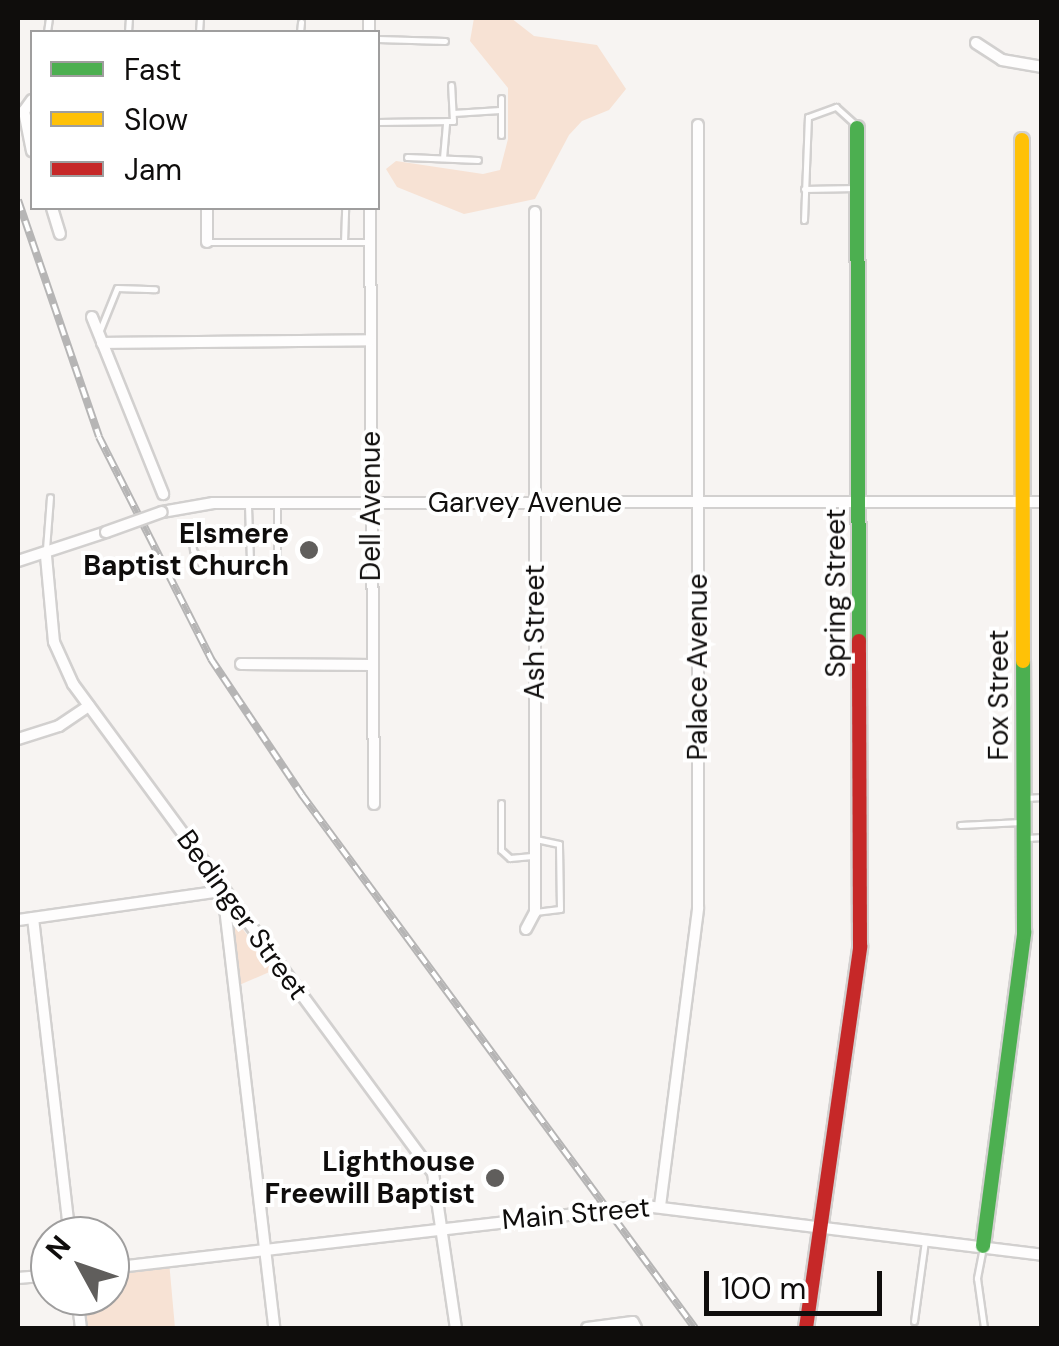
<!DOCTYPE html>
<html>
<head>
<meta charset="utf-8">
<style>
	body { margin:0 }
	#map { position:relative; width:1059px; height:1346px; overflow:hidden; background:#f7f4f2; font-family:"DM Sans",sans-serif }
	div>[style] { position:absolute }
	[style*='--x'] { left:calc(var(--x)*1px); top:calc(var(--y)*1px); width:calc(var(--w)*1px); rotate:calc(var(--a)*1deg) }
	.green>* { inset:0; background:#f7e2d4 }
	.roads { filter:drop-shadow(2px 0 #d2d0cf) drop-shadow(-2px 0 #d2d0cf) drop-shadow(0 2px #d2d0cf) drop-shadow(0 -2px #d2d0cf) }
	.lane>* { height:5px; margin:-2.5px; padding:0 2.5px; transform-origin:2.5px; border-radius:2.5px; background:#fefdfd }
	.street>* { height:10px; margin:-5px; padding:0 5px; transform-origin:5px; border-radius:5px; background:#fefdfd }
	.fast>* { height:14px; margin:-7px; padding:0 7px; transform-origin:7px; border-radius:7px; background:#4caf50 }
	.slow>* { height:14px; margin:-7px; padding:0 7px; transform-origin:7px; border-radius:7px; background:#ffc107 }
	.jam>* { height:14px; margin:-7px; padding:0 7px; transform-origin:7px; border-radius:7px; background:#c62828 }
	.rail>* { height:8px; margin-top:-4px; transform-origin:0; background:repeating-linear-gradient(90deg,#fff 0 11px,#b6b5b5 0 22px); box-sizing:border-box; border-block:2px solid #b6b5b5 }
	.bridges { filter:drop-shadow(2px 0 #d2d0cf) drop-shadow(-2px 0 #d2d0cf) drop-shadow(0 2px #d2d0cf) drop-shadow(0 -2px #d2d0cf) }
	.street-bridge>* { height:10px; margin:-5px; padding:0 5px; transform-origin:5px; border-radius:5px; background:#fefdfd }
	.dots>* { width:28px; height:28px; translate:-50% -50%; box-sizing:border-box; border:5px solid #fff; border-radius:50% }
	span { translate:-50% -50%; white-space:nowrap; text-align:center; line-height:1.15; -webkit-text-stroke:8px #fff; paint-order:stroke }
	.street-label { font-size:28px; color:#0f0d0c }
	.poi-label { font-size:28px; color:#0f0d0c; font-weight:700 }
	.right { translate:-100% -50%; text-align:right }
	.frame { position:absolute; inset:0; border:20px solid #0f0d0c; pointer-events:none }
	.legend { position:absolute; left:30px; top:30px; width:350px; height:180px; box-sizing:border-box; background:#fff; border:2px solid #9f9e9e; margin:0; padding:12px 18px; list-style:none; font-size:30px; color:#0f0d0c }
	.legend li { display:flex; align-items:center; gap:20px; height:50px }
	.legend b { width:50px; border:2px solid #9f9e9e }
	.north { position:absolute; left:30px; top:1216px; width:100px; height:100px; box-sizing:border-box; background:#fff; border:2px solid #9f9e9e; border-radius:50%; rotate:310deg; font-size:28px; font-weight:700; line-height:40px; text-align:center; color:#0f0d0c }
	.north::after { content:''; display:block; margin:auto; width:35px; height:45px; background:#605e5c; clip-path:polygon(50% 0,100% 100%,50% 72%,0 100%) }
	.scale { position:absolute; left:704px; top:1271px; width:178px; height:45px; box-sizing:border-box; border:5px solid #0f0d0c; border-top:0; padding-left:12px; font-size:30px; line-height:35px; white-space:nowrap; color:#0f0d0c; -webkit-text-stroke:8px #fff; paint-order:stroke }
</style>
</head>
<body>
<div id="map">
	<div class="green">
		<div style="clip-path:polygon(474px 18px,511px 18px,534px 36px,597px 45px,626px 89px,609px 110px,582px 121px,569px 135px,535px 199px,464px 214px,397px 187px,386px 169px,396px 161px,483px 174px,500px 170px,508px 139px,508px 88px,470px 41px)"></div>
		<div style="clip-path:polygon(238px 923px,274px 970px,237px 986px,232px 926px)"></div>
		<div style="clip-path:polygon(169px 1261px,175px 1328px,81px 1328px,77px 1296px,110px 1296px,110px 1268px)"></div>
	</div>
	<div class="roads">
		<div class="lane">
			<div style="--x:47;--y:32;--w:14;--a:-82"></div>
			<div style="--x:128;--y:32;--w:14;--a:-86"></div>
			<div style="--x:199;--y:32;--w:14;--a:-86"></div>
			<div style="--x:300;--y:32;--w:10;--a:-84"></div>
			<div style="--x:378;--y:39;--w:67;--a:1.7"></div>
			<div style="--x:453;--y:113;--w:47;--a:-3.7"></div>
			<div style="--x:378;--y:122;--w:75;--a:-0.8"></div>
			<div style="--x:453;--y:121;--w:36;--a:-93"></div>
			<div style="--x:501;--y:135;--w:37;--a:-90"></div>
			<div style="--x:407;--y:157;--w:71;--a:2.4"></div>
			<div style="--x:443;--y:158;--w:37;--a:-85"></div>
			<div style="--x:804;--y:189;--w:52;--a:-1.1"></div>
			<div style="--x:804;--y:220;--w:103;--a:-87.8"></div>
			<div style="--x:808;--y:117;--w:30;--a:-20"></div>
			<div style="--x:836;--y:107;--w:27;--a:42"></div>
			<div style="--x:210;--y:242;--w:159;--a:0"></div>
			<div style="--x:344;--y:242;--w:34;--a:-88"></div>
			<div style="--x:100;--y:330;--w:45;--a:-68"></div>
			<div style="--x:117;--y:288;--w:38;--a:2"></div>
			<div style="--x:248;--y:506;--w:26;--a:88"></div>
			<div style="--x:249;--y:532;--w:34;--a:88"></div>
			<div style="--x:250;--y:566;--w:48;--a:180"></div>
			<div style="--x:202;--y:566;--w:18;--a:-119"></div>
			<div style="--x:193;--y:550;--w:18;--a:-96"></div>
			<div style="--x:191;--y:532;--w:58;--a:0"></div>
			<div style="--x:46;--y:549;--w:52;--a:-85.6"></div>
			<div style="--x:250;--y:566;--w:27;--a:0"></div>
			<div style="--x:277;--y:566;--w:60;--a:-90"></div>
			<div style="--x:1025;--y:798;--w:17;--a:-3"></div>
			<div style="--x:501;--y:803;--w:47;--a:90"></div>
			<div style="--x:501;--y:850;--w:12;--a:42"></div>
			<div style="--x:510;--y:858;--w:22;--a:-5"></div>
			<div style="--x:960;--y:825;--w:61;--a:-2.8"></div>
			<div style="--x:1027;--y:838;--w:15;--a:-4"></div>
			<div style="--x:535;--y:912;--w:25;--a:-7"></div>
			<div style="--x:560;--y:909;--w:65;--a:-90.9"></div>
			<div style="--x:559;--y:844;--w:25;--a:-168"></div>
			<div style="--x:983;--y:1247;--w:32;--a:101"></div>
			<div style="--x:977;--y:1278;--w:50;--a:82"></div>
			<div style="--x:914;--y:1321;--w:81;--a:-82.2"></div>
		</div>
		<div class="street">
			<div style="--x:369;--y:18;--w:14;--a:90"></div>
			<div style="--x:976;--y:43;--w:31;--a:33"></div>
			<div style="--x:1002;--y:60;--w:41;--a:9.9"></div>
			<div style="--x:32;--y:100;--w:14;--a:126"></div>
			<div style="--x:24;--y:111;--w:41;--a:78.7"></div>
			<div style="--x:52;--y:208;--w:27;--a:73"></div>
			<div style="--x:370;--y:208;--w:596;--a:89.62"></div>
			<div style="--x:207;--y:242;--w:34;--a:-90"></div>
			<div style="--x:92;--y:317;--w:191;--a:68.1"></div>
			<div style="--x:102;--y:343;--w:268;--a:-0.6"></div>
			<div style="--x:162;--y:512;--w:52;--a:-10"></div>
			<div style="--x:213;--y:503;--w:829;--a:-0.07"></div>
			<div style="--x:46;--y:556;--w:86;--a:84.7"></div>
			<div style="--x:54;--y:642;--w:46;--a:65.7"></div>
			<div style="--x:73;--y:684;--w:607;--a:53.64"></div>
			<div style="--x:433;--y:1173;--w:157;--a:81.6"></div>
			<div style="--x:18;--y:561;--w:93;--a:-18.2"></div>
			<div style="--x:241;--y:664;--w:131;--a:0.4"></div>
			<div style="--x:18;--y:739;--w:43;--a:-17.6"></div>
			<div style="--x:59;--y:726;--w:36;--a:-34"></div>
			<div style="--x:33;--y:918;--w:320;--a:83.4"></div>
			<div style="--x:18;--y:920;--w:207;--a:-8.1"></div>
			<div style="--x:223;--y:891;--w:440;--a:83.3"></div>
			<div style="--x:526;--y:929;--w:19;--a:-62"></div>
			<div style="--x:535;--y:912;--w:700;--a:-90"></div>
			<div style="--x:660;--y:1206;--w:300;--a:-82.7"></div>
			<div style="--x:698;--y:908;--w:783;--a:-90"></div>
			<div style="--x:110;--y:1268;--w:539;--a:-6.61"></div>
			<div style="--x:645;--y:1206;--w:400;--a:7"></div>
			<div style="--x:18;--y:1278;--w:32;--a:-5"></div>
			<div style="--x:77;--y:1296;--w:32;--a:83"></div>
			<div style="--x:587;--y:1328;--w:46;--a:-7.4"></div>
			<div style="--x:633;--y:1322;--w:7;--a:63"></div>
		</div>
		<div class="fast">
			<div style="--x:857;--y:128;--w:513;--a:89.78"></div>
			<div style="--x:983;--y:1246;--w:316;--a:-82.5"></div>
			<div style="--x:1024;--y:933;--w:272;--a:-90.2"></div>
		</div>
		<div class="slow">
			<div style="--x:1022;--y:140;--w:521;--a:89.89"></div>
		</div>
		<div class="jam">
			<div style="--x:806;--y:1328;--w:385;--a:-81.9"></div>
			<div style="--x:860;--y:947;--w:306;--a:-90.2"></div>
		</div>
	</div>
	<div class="rail">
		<div style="--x:18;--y:200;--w:250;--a:71.1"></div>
		<div style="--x:99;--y:437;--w:249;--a:63.2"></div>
		<div style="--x:211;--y:659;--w:164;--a:56.2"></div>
		<div style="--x:302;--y:795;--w:662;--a:53.6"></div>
	</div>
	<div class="bridges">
		<div class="street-bridge">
			<div style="--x:106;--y:532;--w:59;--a:-19.7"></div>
		</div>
	</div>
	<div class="dots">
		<div style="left:309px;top:550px;background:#605e5c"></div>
		<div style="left:495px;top:1178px;background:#605e5c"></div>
	</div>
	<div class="street-label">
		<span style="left:525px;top:503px">Garvey Avenue</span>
		<span style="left:371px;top:506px;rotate:-90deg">Dell Avenue</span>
		<span style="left:836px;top:593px;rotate:-90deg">Spring Street</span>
		<span style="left:535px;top:632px;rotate:-90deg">Ash Street</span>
		<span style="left:698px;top:667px;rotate:-90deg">Palace Avenue</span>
		<span style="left:999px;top:695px;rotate:-90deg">Fox Street</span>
		<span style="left:242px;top:915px;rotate:54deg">Bedinger Street</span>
		<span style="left:576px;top:1214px;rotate:-5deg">Main Street</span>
	</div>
	<div class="poi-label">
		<span class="right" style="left:289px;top:550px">Elsmere<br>Baptist Church</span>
		<span class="right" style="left:475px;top:1178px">Lighthouse<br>Freewill Baptist</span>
	</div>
	<div class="frame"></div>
	<ul class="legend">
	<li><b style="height:12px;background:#4caf50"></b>Fast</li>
	<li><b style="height:12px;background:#ffc107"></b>Slow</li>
	<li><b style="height:12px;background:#c62828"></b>Jam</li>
	</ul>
	<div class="north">N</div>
	<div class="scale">100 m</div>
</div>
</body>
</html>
